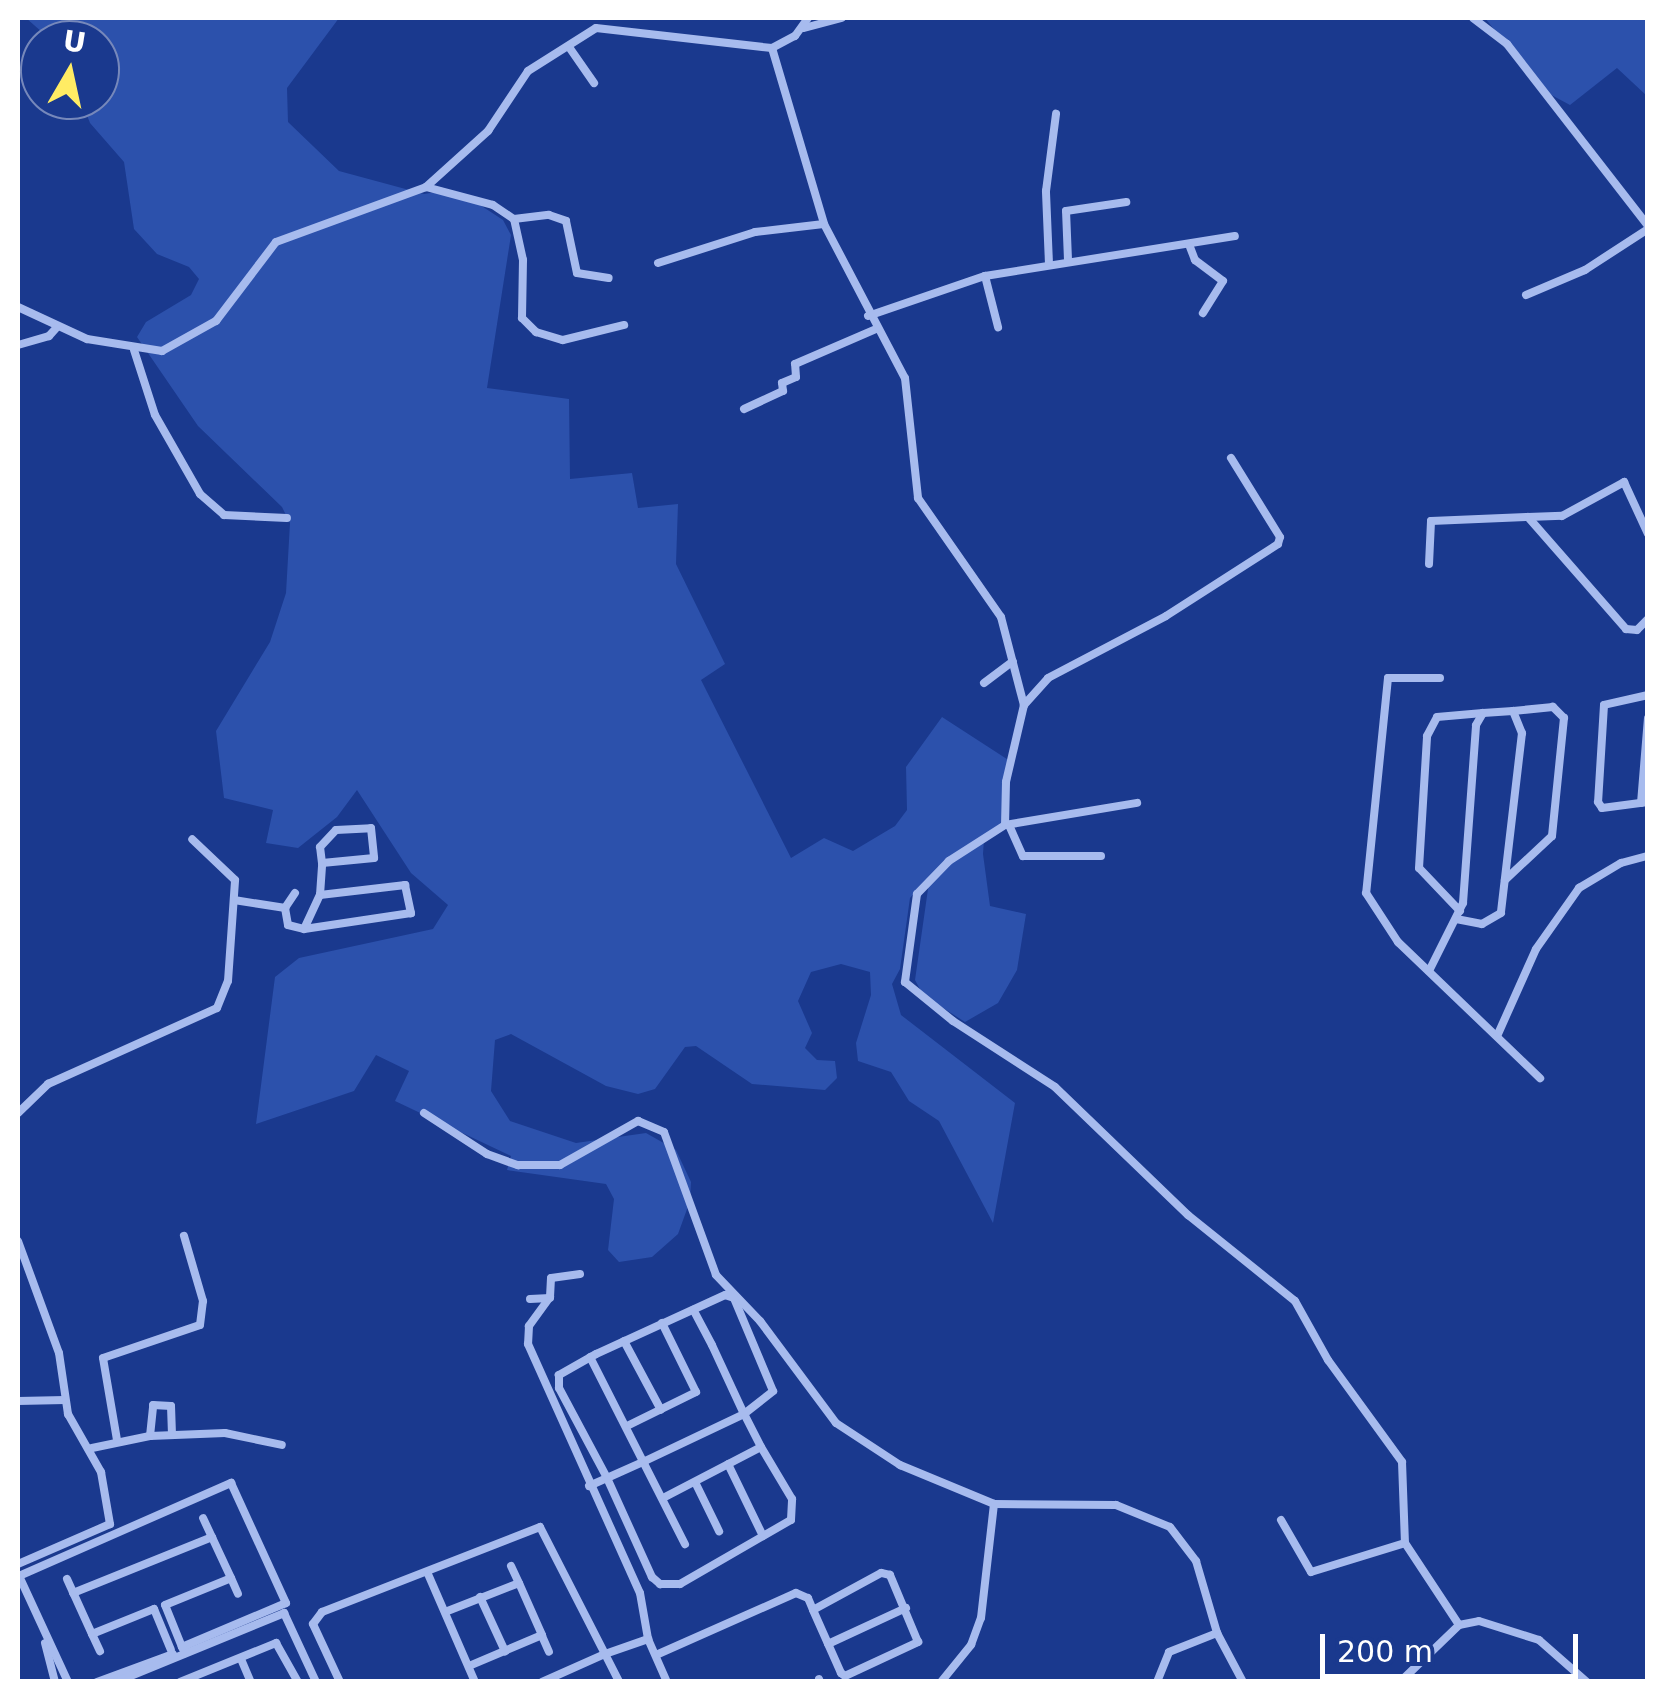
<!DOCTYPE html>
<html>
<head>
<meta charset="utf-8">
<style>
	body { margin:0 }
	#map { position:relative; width:1665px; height:1699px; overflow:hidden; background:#1a398e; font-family:"DejaVu Sans",sans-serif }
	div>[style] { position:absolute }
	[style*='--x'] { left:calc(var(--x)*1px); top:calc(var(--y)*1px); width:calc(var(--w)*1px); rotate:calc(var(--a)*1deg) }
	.green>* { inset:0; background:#2c51ac }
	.street>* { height:8px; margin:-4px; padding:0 4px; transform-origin:4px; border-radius:4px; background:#a7bbee }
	span { translate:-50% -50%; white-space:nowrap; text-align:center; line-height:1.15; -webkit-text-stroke:10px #1a398e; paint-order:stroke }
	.frame { position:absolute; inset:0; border:20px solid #fff; pointer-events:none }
	.north { position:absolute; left:20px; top:20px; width:100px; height:100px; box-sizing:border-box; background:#1a398e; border:2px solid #7688bb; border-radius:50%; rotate:9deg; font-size:28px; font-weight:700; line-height:40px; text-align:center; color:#fff }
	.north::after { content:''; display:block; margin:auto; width:35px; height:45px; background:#ffec64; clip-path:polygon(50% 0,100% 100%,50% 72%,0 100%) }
	.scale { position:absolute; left:1320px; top:1634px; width:258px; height:45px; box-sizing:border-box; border:5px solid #fff; border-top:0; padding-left:12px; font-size:30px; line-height:35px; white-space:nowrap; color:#fff; -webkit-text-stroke:8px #1a398e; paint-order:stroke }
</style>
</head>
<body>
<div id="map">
	<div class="green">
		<div style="clip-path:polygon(26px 18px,339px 18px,287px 88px,288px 122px,339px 171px,424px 194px,442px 191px,474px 201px,503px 220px,511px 235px,487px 388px,569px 399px,570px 479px,632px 473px,638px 508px,678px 504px,676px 564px,725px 664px,701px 680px,791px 858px,824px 838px,853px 851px,895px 826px,907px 810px,906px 767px,942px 717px,1013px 763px,1004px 824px,984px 839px,983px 854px,990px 906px,1026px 914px,1017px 970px,998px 1003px,965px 1022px,923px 995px,915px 980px,930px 875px,910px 898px,900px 969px,892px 984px,901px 1015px,1015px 1103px,993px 1223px,939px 1121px,909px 1101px,891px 1072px,858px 1061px,856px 1043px,871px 995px,870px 972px,841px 964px,811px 972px,798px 1001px,812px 1033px,805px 1048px,817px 1060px,835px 1061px,837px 1078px,825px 1090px,752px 1084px,696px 1046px,685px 1047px,655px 1089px,638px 1094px,606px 1086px,511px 1034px,495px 1040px,491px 1091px,510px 1121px,576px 1143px,646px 1133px,676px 1150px,691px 1182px,690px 1201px,678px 1234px,652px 1257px,619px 1262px,608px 1250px,614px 1199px,606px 1184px,507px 1170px,511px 1156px,395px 1101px,409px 1071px,376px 1055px,354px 1091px,256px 1124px,275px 977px,299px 958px,433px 929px,448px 905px,411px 873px,357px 790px,337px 817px,298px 848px,266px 843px,273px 810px,224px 798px,216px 731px,270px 642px,286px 593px,290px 523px,282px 507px,198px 426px,137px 337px,146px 322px,191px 295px,199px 279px,189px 267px,157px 254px,134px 229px,124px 162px,90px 123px,81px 100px,100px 100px,100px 40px,51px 40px)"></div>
		<div style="clip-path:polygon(1485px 18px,1647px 18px,1647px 96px,1617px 68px,1570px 105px,1542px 90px)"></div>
	</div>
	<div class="street">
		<div style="--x:1473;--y:18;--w:43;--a:37.4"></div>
		<div style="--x:1507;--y:44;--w:230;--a:52.2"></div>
		<div style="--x:804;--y:28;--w:39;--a:-15"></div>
		<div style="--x:569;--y:47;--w:44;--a:55.2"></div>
		<div style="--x:772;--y:48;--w:26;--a:-28"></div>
		<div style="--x:795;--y:36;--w:22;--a:-54"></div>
		<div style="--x:426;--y:187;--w:84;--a:-42.1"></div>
		<div style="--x:488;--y:131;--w:72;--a:-56.3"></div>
		<div style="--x:528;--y:71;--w:80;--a:-32.3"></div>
		<div style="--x:596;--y:28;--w:177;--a:6.5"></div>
		<div style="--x:772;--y:48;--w:184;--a:73.5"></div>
		<div style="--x:824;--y:224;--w:174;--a:62.3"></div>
		<div style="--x:905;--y:378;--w:121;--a:83.8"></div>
		<div style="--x:918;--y:498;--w:145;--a:55.1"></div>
		<div style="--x:1001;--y:617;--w:91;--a:75.4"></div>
		<div style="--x:1024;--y:705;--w:79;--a:103.2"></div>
		<div style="--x:1006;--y:782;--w:43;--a:91.3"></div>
		<div style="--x:1005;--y:825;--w:67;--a:147.3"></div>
		<div style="--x:949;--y:861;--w:46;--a:134.1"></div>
		<div style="--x:917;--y:894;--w:89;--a:97.8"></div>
		<div style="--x:905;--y:982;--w:62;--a:39.1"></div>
		<div style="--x:953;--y:1021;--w:121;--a:32.9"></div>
		<div style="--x:1055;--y:1087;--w:185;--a:43.9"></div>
		<div style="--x:1188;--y:1215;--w:137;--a:38.8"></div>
		<div style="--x:1295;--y:1301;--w:68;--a:60.8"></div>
		<div style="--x:1328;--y:1360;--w:126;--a:54"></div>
		<div style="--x:1402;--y:1462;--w:81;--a:87.9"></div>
		<div style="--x:1405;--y:1543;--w:98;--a:56.6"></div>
		<div style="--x:514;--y:219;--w:35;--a:-7"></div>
		<div style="--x:549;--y:215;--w:18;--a:19"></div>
		<div style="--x:566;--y:221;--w:53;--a:78.1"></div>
		<div style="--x:577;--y:273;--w:32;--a:9"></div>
		<div style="--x:1190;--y:247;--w:14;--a:69"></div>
		<div style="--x:1195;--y:260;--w:35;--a:37"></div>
		<div style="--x:1223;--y:281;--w:38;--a:122"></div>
		<div style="--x:1068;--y:260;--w:49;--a:-92.3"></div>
		<div style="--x:1066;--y:211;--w:61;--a:-8.5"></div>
		<div style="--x:658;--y:263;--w:102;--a:-17.7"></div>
		<div style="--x:755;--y:232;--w:69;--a:-6.6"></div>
		<div style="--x:1049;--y:264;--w:73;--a:-92.4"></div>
		<div style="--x:1046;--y:191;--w:78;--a:-82.6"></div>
		<div style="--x:985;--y:276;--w:53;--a:75.7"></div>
		<div style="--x:1526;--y:295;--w:64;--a:-23"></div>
		<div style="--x:1585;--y:270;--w:75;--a:-33.1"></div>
		<div style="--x:18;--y:307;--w:76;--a:24.9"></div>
		<div style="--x:87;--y:339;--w:76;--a:9.1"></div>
		<div style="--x:162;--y:351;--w:62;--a:-29.1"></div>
		<div style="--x:216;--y:321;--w:99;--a:-52.8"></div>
		<div style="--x:276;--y:242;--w:160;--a:-20.1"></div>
		<div style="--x:426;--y:187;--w:69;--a:15"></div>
		<div style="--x:493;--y:205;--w:25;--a:34"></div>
		<div style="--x:514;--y:219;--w:42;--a:77.6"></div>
		<div style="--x:523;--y:260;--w:58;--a:91"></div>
		<div style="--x:522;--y:318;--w:20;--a:45"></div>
		<div style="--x:536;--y:332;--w:28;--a:17"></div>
		<div style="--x:563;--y:340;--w:63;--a:-13.8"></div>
		<div style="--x:868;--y:316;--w:124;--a:-18.9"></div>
		<div style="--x:985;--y:276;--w:253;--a:-9.1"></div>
		<div style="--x:18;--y:345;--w:32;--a:-16"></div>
		<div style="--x:49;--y:336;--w:12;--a:-48"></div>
		<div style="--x:134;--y:350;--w:68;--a:72.1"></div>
		<div style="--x:155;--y:415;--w:91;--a:60.3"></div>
		<div style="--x:200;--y:494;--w:32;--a:41"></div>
		<div style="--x:224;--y:515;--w:63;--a:2.7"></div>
		<div style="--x:744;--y:409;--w:43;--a:-24.8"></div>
		<div style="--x:783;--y:391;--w:8;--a:-97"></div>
		<div style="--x:782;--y:383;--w:15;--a:-23"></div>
		<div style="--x:796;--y:377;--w:13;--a:-94"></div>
		<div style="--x:795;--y:364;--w:88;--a:-23.4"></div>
		<div style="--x:1528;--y:517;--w:34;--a:-2"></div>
		<div style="--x:1562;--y:516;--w:71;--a:-28.7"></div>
		<div style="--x:1624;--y:482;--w:57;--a:65.2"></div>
		<div style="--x:1429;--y:564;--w:43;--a:-87.3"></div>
		<div style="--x:1431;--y:521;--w:97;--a:-2.4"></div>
		<div style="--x:1528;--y:517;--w:149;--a:48.8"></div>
		<div style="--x:1626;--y:629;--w:11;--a:5"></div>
		<div style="--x:1637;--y:630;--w:16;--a:-45"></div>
		<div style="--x:1440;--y:678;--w:52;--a:180"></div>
		<div style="--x:1388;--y:678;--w:216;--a:95.8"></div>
		<div style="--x:1366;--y:893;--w:59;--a:56.9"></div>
		<div style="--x:1398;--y:942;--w:197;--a:43.8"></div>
		<div style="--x:984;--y:683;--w:36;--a:-37"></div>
		<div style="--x:1648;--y:695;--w:45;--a:167.2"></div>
		<div style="--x:1604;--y:705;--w:97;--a:93.5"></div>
		<div style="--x:1598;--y:802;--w:7;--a:56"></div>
		<div style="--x:1602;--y:808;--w:46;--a:-7.4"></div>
		<div style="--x:1024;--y:705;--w:36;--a:-48"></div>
		<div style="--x:1048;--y:678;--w:133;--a:-27.7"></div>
		<div style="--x:1166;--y:616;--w:133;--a:-32.7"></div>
		<div style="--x:1278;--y:544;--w:7;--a:-74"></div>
		<div style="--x:1280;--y:537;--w:93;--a:-121.8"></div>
		<div style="--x:1641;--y:803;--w:85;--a:-85.3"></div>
		<div style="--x:1005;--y:825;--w:134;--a:-9.5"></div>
		<div style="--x:1009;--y:825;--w:34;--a:66"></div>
		<div style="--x:1023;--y:856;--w:78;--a:0"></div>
		<div style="--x:371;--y:828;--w:30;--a:84"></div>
		<div style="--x:374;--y:858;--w:52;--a:174.5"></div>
		<div style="--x:322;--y:863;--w:16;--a:-97"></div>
		<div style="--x:320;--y:847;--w:23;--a:-47"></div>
		<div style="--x:336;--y:830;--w:35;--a:-3"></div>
		<div style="--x:1505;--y:880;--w:64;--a:-43.1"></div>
		<div style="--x:1552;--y:836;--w:119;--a:-84.2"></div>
		<div style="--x:1564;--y:718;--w:16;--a:-135"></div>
		<div style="--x:1553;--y:707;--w:40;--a:174.3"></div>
		<div style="--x:295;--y:893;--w:18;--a:124"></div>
		<div style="--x:285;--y:908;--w:17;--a:80"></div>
		<div style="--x:288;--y:925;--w:16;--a:14"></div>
		<div style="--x:320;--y:895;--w:86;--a:-6.7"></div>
		<div style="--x:405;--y:885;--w:29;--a:78"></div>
		<div style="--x:411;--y:913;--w:108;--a:171.5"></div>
		<div style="--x:304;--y:929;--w:38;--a:-65"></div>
		<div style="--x:320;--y:895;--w:32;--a:-86"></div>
		<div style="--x:234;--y:900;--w:52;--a:8.9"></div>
		<div style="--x:1460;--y:911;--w:59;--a:-133.6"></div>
		<div style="--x:1419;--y:868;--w:132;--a:-86.5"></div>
		<div style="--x:1427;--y:736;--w:21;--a:-62"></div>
		<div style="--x:1437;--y:717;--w:46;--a:-5"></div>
		<div style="--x:1429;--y:971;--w:76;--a:-63.4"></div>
		<div style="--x:1463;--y:903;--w:178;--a:-85.8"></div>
		<div style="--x:1476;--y:725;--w:14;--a:-60"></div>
		<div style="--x:1483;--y:713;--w:30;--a:-4"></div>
		<div style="--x:1513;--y:711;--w:24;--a:68"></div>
		<div style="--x:1522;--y:733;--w:181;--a:96.7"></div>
		<div style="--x:1501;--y:913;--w:22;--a:150"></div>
		<div style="--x:1482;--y:924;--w:25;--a:-169"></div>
		<div style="--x:1498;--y:1034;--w:93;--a:-65.9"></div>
		<div style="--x:1536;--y:949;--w:75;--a:-54.8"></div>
		<div style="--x:1579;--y:888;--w:49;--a:-30.8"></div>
		<div style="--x:1621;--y:863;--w:28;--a:-15"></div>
		<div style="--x:18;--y:1113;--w:42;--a:-44"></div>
		<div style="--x:48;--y:1084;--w:185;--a:-24.2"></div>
		<div style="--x:217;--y:1008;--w:29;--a:-68"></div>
		<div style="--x:228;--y:981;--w:101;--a:-86"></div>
		<div style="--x:235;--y:880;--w:59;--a:-136.4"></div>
		<div style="--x:424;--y:1113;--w:75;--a:33.1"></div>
		<div style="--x:487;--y:1154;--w:33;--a:20"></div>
		<div style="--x:518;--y:1165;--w:42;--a:0"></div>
		<div style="--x:560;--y:1165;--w:90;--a:-29.4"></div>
		<div style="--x:638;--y:1121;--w:28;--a:23"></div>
		<div style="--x:664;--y:1132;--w:152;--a:70"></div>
		<div style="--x:716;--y:1275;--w:64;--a:46.3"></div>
		<div style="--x:760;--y:1321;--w:127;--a:53.3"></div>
		<div style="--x:836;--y:1423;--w:77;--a:33.3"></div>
		<div style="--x:900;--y:1465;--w:102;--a:22.5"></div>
		<div style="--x:994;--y:1504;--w:122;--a:0.5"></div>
		<div style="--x:1116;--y:1505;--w:58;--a:22.2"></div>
		<div style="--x:1170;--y:1527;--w:43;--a:52.6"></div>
		<div style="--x:1196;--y:1561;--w:75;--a:73.7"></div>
		<div style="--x:1217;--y:1633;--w:55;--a:62"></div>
		<div style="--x:18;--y:1241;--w:119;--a:69.9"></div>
		<div style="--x:59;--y:1353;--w:62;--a:81.6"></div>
		<div style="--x:68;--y:1414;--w:67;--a:60.4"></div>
		<div style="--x:101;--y:1472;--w:53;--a:80.2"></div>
		<div style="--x:110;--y:1524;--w:100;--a:156.5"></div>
		<div style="--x:580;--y:1274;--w:29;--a:172"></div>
		<div style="--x:551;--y:1278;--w:19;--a:93"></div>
		<div style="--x:550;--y:1297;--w:36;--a:126"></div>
		<div style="--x:529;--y:1326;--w:18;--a:93"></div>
		<div style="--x:528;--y:1344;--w:273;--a:65.8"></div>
		<div style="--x:640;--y:1593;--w:47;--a:80.1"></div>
		<div style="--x:648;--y:1639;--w:47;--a:66.2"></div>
		<div style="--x:530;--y:1299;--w:20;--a:-3"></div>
		<div style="--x:624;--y:1341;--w:78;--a:61.8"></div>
		<div style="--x:590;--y:1357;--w:210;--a:63.1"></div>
		<div style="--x:18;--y:1401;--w:47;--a:-1.2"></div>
		<div style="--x:627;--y:1426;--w:77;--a:-26.2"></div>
		<div style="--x:696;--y:1392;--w:77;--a:-116.2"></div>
		<div style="--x:150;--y:1436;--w:31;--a:-84"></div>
		<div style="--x:153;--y:1405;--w:18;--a:3"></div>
		<div style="--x:171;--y:1406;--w:28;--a:88"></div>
		<div style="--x:117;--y:1440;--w:83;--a:-99.7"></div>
		<div style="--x:103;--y:1358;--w:102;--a:-18.8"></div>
		<div style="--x:200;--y:1325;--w:24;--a:-83"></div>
		<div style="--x:203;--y:1301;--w:68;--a:-106.3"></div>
		<div style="--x:92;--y:1448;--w:59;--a:-11.7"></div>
		<div style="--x:150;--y:1436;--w:75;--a:-2.3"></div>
		<div style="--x:225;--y:1433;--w:58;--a:11.9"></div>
		<div style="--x:728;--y:1464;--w:80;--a:64.1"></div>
		<div style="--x:695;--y:1482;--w:55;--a:63.9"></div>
		<div style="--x:589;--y:1486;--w:20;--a:-24"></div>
		<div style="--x:607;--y:1478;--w:42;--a:-24.1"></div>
		<div style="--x:645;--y:1461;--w:110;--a:-25.4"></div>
		<div style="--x:744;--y:1414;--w:37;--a:-38"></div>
		<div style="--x:773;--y:1391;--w:101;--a:-112.8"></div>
		<div style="--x:734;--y:1298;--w:9;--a:-162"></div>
		<div style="--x:725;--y:1295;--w:142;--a:155.4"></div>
		<div style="--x:596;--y:1354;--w:43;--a:150.4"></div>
		<div style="--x:559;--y:1375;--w:13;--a:90"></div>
		<div style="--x:559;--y:1388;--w:102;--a:61.9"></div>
		<div style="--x:607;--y:1478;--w:109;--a:65.6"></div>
		<div style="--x:652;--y:1577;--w:11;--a:41"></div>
		<div style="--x:660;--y:1584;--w:20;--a:0"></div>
		<div style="--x:680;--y:1584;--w:128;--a:-30"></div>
		<div style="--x:791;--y:1520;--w:21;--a:-87"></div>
		<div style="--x:792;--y:1499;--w:61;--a:-120.8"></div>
		<div style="--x:761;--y:1447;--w:37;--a:-117"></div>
		<div style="--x:744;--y:1414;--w:76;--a:-114.9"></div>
		<div style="--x:712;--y:1345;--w:40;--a:-118"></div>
		<div style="--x:663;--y:1498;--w:110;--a:-27.5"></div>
		<div style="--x:1281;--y:1520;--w:60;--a:60"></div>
		<div style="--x:1311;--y:1572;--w:98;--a:-17.1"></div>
		<div style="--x:511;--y:1566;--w:19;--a:65"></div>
		<div style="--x:428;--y:1574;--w:118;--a:66.5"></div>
		<div style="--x:231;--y:1578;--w:17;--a:66"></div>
		<div style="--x:67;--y:1579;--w:60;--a:65.6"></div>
		<div style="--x:92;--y:1634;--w:67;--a:-22"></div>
		<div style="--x:154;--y:1609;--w:44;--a:67.5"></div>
		<div style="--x:73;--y:1593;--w:150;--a:-21.9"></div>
		<div style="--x:480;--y:1597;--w:60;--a:65.2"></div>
		<div style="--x:445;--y:1612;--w:79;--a:-21.4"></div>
		<div style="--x:519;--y:1583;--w:57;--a:66.1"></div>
		<div style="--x:542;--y:1635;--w:79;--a:157"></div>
		<div style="--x:92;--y:1634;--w:19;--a:65"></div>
		<div style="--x:542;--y:1636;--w:17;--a:66"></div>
		<div style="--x:45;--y:1643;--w:40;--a:75.6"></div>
		<div style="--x:828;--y:1644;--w:86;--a:-24.8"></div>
		<div style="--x:182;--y:1647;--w:45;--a:-112"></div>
		<div style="--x:165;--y:1605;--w:71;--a:-22.2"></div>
		<div style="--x:231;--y:1578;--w:66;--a:-115"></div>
		<div style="--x:656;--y:1655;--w:153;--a:-23.9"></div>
		<div style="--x:796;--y:1593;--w:13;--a:23"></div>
		<div style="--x:808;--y:1598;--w:13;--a:67"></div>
		<div style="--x:813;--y:1610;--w:69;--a:66"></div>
		<div style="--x:841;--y:1673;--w:5;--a:37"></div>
		<div style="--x:845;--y:1676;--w:81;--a:-25"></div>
		<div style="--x:918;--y:1642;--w:73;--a:-112.7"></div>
		<div style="--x:890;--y:1575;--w:9;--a:-167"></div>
		<div style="--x:881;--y:1573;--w:77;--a:151.4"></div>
		<div style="--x:241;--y:1659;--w:25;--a:67"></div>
		<div style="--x:819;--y:1679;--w:3;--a:72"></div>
		<div style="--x:68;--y:1682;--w:117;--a:-114.8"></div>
		<div style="--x:19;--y:1576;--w:232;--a:-23.7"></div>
		<div style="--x:231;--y:1483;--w:132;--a:65.4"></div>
		<div style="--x:286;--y:1603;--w:113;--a:157.1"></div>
		<div style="--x:182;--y:1647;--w:7;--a:63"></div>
		<div style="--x:97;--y:1682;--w:81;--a:-20.2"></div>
		<div style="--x:116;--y:1682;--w:182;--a:-22.3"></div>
		<div style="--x:284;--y:1613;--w:76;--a:65.1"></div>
		<div style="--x:180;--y:1682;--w:104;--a:-22.1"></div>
		<div style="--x:276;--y:1643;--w:45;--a:60.6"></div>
		<div style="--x:340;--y:1682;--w:64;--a:-115"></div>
		<div style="--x:313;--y:1624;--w:15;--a:-53"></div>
		<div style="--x:322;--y:1612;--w:234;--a:-21.3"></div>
		<div style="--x:540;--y:1527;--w:143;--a:62.9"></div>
		<div style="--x:605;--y:1654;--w:46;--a:-19.2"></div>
		<div style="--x:542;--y:1682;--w:69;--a:-24"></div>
		<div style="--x:605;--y:1654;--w:31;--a:63"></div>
		<div style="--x:941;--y:1682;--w:48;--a:-51"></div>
		<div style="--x:971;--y:1645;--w:29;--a:-70"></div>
		<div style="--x:981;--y:1618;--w:115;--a:-83.5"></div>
		<div style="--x:1157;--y:1682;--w:32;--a:-68"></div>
		<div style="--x:1169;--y:1652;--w:52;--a:-21.6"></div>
		<div style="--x:1400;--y:1682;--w:82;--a:-44"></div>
		<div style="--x:1459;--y:1625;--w:20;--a:-11"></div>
		<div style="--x:1479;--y:1621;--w:63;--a:17.6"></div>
		<div style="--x:1539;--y:1640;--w:64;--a:41.2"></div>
	</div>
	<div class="frame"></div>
	<div class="north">U</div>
	<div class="scale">200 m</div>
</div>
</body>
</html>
